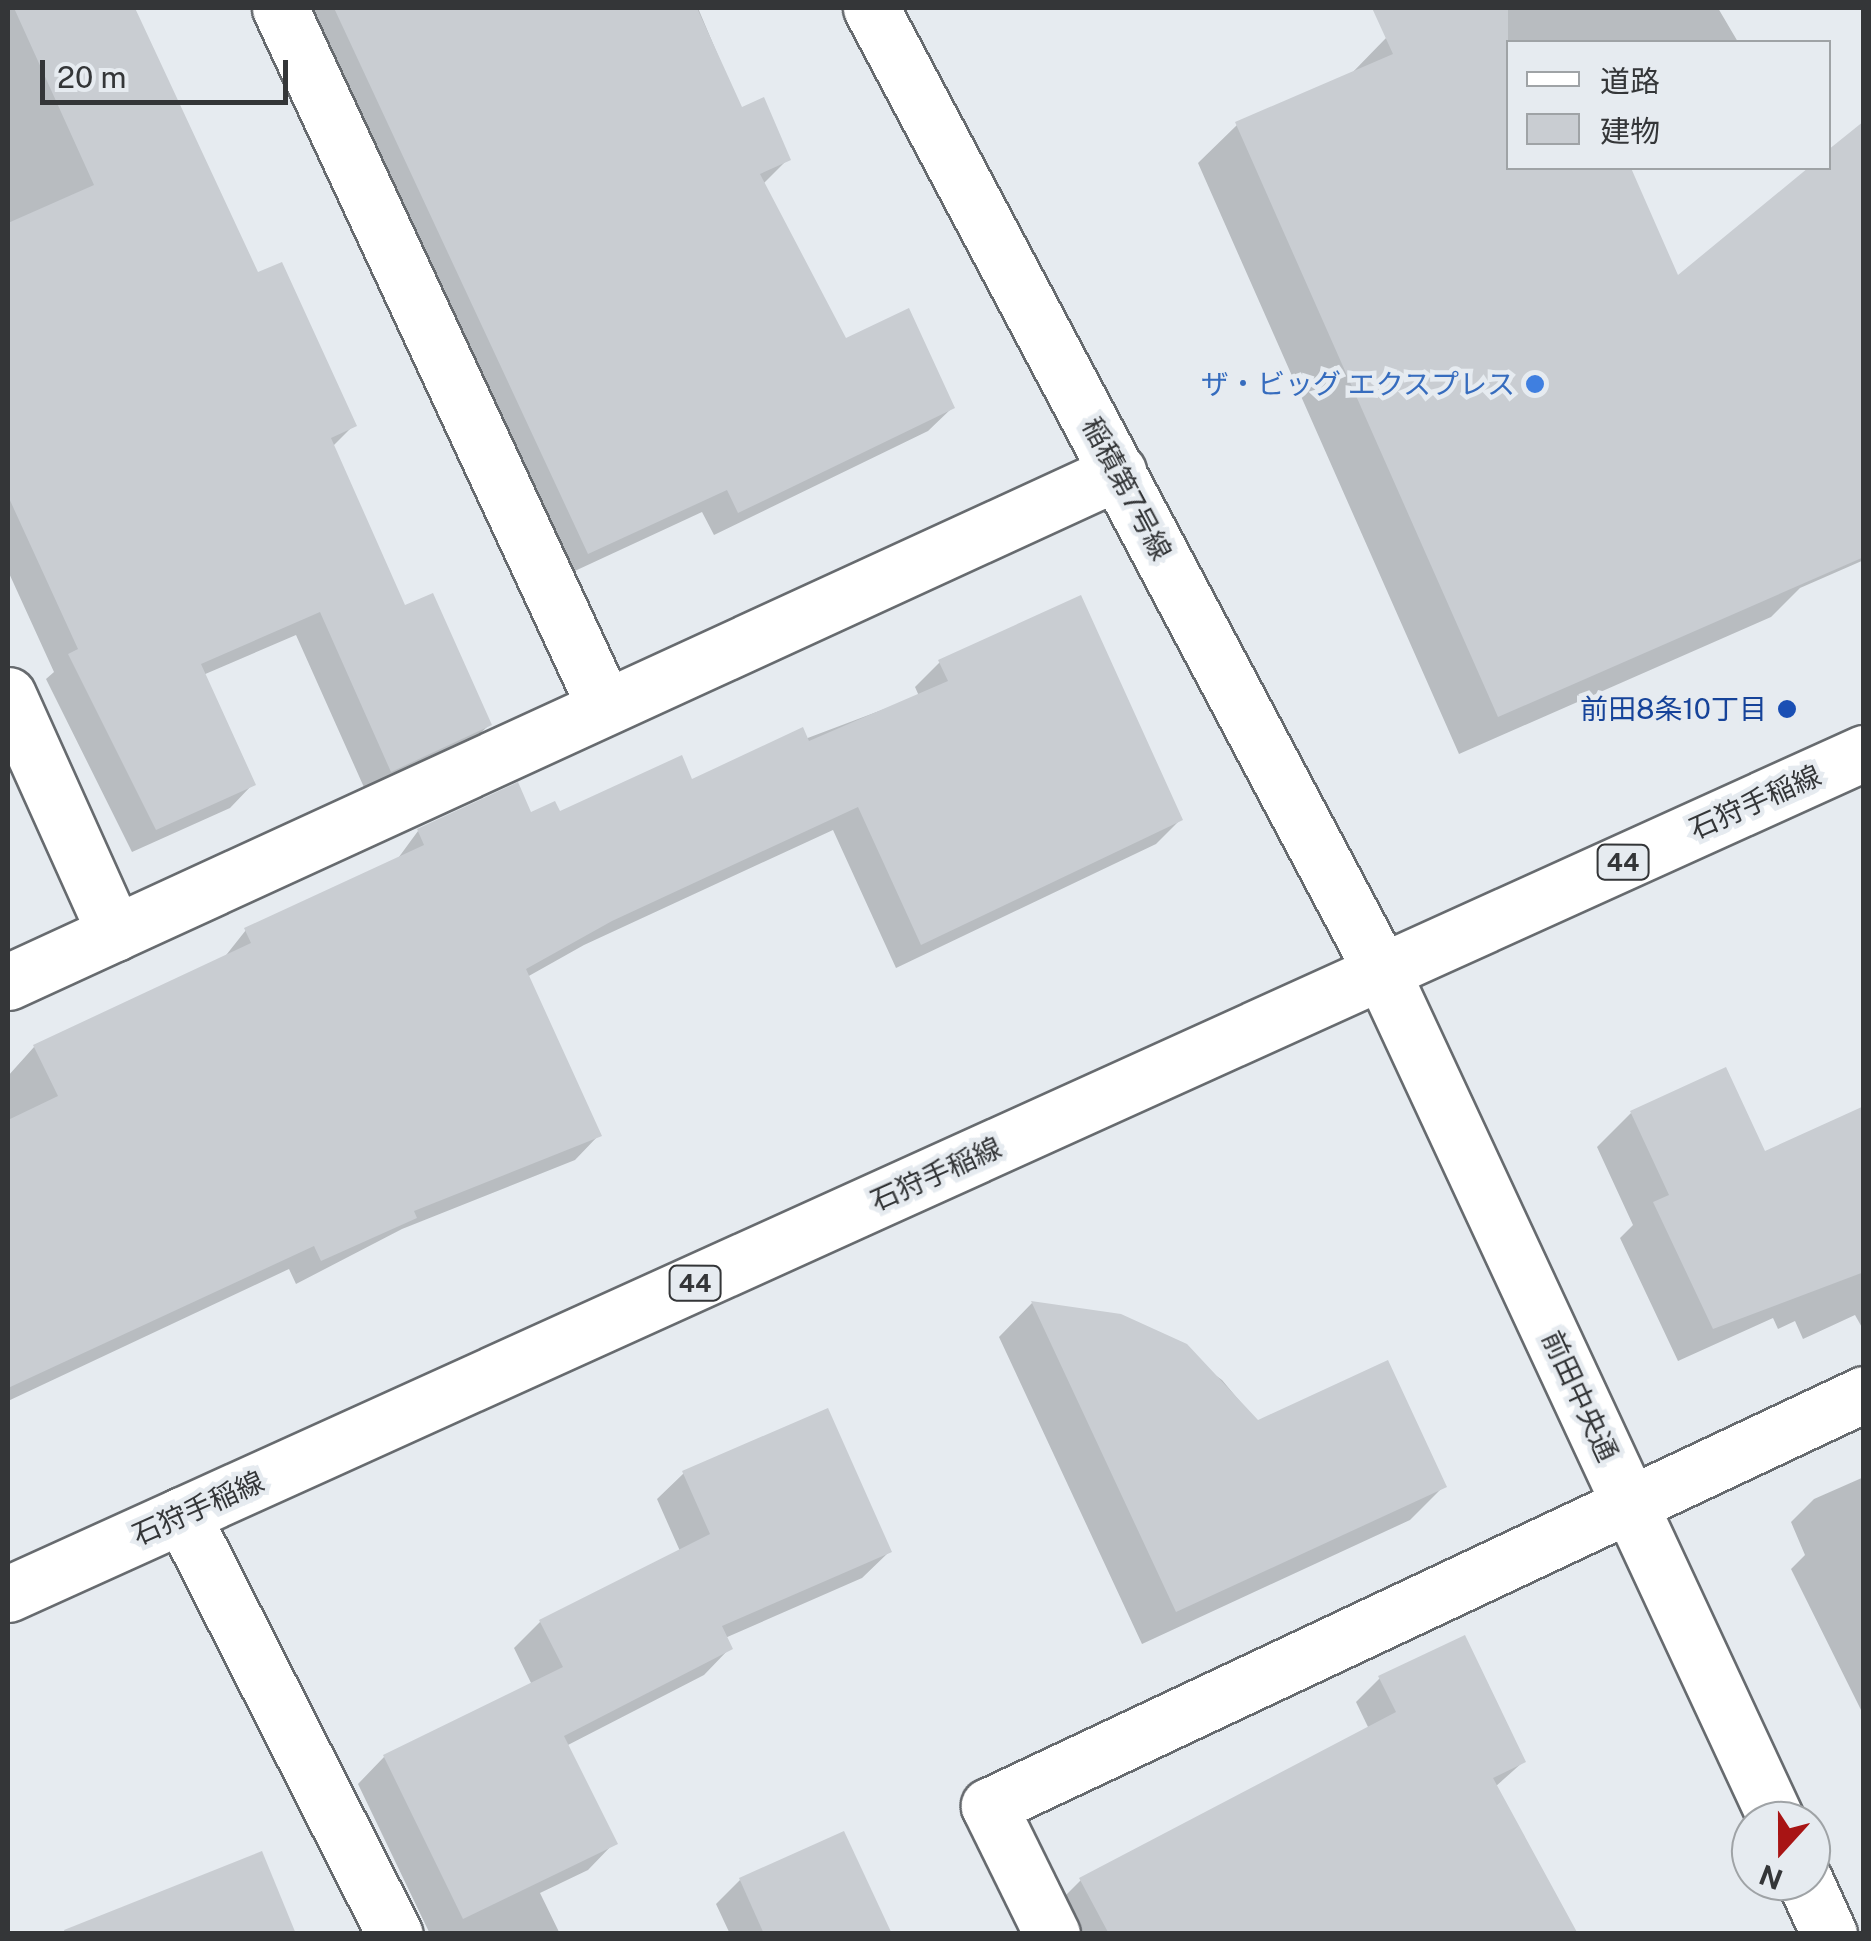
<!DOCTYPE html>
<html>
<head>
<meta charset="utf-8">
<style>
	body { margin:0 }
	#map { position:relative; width:1871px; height:1941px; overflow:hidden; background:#e6ebf0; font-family:"Public Sans","Noto Sans JP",sans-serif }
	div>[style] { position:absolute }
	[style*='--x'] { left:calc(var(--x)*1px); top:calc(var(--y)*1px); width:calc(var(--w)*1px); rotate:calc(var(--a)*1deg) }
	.shadow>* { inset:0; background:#0003 }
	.building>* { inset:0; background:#c9cdd2 }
	.roads { filter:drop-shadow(2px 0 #676b6f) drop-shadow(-2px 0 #676b6f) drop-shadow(0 2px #676b6f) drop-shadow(0 -2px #676b6f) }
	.minor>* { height:55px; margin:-27.5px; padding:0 27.5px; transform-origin:27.5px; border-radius:27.5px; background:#fff }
	.tertiary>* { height:55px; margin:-27.5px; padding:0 27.5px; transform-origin:27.5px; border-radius:27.5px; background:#fff }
	.primary>* { height:55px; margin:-27.5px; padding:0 27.5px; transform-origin:27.5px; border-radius:27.5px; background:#fff }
	.dots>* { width:28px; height:28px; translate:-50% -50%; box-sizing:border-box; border:5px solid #e6ebf0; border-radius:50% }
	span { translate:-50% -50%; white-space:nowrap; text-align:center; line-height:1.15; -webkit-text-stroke:9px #e6ebf0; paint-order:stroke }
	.shield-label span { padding:2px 8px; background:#e6ebf0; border:2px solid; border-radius:8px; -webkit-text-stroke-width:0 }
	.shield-label { font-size:25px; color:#343638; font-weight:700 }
	.shop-label { font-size:28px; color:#366cbe }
	.right { translate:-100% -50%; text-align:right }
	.street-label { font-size:28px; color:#343638 }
	.transit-label { font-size:28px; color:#164399 }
	.frame { position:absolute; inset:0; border:10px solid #343638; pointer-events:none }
	.legend { position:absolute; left:1506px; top:40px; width:325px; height:130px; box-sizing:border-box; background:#e6ebf0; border:2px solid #9fa3a6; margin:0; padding:12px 18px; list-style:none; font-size:30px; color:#343638 }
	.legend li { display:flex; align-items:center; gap:20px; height:50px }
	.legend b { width:50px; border:2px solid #9fa3a6 }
	.north { position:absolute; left:1731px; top:1801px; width:100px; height:100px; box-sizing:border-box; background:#e6ebf0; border:2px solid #9fa3a6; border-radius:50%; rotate:201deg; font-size:28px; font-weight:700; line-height:40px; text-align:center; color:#343638 }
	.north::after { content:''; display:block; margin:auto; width:35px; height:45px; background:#a81414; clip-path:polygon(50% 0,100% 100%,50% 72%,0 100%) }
	.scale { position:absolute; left:40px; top:60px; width:248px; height:45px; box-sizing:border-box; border:5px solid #343638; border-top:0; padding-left:12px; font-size:30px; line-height:35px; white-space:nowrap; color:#343638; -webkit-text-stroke:8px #e6ebf0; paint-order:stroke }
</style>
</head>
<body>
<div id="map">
	<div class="shadow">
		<div style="clip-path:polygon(8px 8px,122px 8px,257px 276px,354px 425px,332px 447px,404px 608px,489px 725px,465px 748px,367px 794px,296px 635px,203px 675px,253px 784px,230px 808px,132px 852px,46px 679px,54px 672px,8px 571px)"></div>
		<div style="clip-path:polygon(301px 8px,698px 8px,741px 110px,788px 159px,763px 184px,845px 341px,952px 408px,928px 431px,714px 535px,702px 512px,564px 576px)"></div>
		<div style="clip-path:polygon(1457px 8px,1718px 8px,1738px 42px,1508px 42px,1508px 168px,1628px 168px,1677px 279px,1811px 168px,1864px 148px,1864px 560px,1800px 588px,1771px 617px,1459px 754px,1198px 163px,1237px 125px,1350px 75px,1386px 38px)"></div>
		<div style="clip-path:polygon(940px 662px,1180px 820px,1156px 844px,896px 968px,833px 830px,584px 945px,527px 977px,599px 1135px,575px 1160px,402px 1229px,296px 1284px,289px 1269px,8px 1401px,8px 1076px,34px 1047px,223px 959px,246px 930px,396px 861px,418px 831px,559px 814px,691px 782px,919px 696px,915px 687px)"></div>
		<div style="clip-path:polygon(1864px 1109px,1864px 1331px,1855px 1315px,1803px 1339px,1795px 1321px,1778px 1329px,1773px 1318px,1678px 1361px,1620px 1238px,1633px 1225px,1597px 1147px,1631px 1113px,1764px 1154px)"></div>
		<div style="clip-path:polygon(1032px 1303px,1152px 1329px,1222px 1380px,1258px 1423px,1444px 1486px,1410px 1520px,1142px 1644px,999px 1337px)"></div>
		<div style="clip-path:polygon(684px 1473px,889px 1552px,862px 1578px,725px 1638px,730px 1648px,704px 1675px,566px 1746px,614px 1843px,588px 1870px,540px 1893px,560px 1934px,430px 1934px,358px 1784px,384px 1757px,532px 1685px,514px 1648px,540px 1622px,680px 1551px,657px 1499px)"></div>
		<div style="clip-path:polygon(1864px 1477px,1864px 1716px,1791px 1569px,1805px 1555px,1791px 1522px,1814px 1499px)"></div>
		<div style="clip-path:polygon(1380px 1678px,1523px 1762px,1495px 1787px,1369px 1729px,1356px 1702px)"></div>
		<div style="clip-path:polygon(843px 1834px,889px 1934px,730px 1934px,716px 1904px,740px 1880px)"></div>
		<div style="clip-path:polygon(1081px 1880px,1282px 1934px,1073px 1934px,1057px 1904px)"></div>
	</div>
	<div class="building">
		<div style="clip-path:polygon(14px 8px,135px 8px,258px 272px,282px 262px,357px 426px,331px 438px,405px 605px,433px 593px,492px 725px,391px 772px,320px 612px,201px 664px,256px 785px,156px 830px,68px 654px,78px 649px,8px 496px,8px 223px,94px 185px)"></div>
		<div style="clip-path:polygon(334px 8px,697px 8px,742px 107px,764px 97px,791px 160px,760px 174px,846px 338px,909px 308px,955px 408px,738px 513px,727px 490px,588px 554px)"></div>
		<div style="clip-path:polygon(1372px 8px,1508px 8px,1508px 168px,1631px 168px,1678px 275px,1808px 168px,1828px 168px,1828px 150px,1864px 121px,1864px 557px,1498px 717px,1235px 122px,1393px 54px)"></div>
		<div style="clip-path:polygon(1081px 595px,1183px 820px,921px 945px,858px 807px,612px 921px,526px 969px,602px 1136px,414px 1211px,417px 1218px,321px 1261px,314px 1246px,8px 1388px,8px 1120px,58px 1096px,33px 1045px,251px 943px,244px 928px,424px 845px,417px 829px,518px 782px,531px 812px,555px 801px,560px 811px,682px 755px,692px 779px,803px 727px,809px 741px,948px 681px,938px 660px)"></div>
		<div style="clip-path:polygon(1726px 1067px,1765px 1151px,1864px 1106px,1864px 1272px,1713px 1329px,1653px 1202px,1669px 1195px,1630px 1111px)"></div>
		<div style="clip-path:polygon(1031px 1301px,1121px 1314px,1187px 1344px,1258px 1420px,1388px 1360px,1447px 1487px,1176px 1612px)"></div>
		<div style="clip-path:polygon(828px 1408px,892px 1552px,722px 1626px,733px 1649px,564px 1736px,618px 1844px,463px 1919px,383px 1755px,563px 1667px,539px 1620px,710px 1534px,682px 1471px)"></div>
		<div style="clip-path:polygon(1465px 1635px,1526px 1762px,1493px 1778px,1578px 1934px,1109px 1934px,1079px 1878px,1396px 1712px,1378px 1676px)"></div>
		<div style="clip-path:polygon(844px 1831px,892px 1934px,764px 1934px,739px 1878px)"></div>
		<div style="clip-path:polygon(262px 1851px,296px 1934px,65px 1934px,64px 1930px)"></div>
	</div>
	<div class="roads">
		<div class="minor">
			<div style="--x:280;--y:8;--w:771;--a:65.06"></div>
			<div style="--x:8;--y:695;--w:261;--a:65.8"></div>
			<div style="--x:8;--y:982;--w:1222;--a:-24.68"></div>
			<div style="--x:182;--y:1515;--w:470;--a:63.1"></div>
			<div style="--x:1052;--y:1934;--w:143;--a:-116.2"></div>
			<div style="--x:989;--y:1806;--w:967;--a:-25.21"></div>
		</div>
		<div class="tertiary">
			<div style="--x:871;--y:8;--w:1091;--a:62.07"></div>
			<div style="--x:1382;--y:972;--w:936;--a:65.05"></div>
			<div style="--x:1805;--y:1881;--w:58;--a:65.6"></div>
		</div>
		<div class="primary">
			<div style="--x:8;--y:1594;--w:2038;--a:-24.38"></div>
		</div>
	</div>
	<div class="dots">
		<div style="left:1535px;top:384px;background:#3f7fe0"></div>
		<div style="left:1787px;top:709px;background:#1a4fb4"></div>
	</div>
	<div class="shield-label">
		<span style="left:1623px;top:862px">44</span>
		<span style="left:695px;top:1283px">44</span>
	</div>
	<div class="shop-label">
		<span class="right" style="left:1515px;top:384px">ザ・ビッグ エクスプレス</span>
	</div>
	<div class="street-label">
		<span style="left:1127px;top:489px;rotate:62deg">稲積第7号線</span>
		<span style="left:1755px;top:802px;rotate:-24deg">石狩手稲線</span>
		<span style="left:936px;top:1174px;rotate:-24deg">石狩手稲線</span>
		<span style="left:1580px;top:1396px;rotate:65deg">前田中央通</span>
		<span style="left:198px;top:1508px;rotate:-24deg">石狩手稲線</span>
	</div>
	<div class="transit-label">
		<span class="right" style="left:1767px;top:709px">前田8条10丁目</span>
	</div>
	<div class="frame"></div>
	<ul class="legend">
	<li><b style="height:12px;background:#fff"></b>道路</li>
	<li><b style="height:28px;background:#c9cdd2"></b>建物</li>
	</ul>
	<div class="north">N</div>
	<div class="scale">20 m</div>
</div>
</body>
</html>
